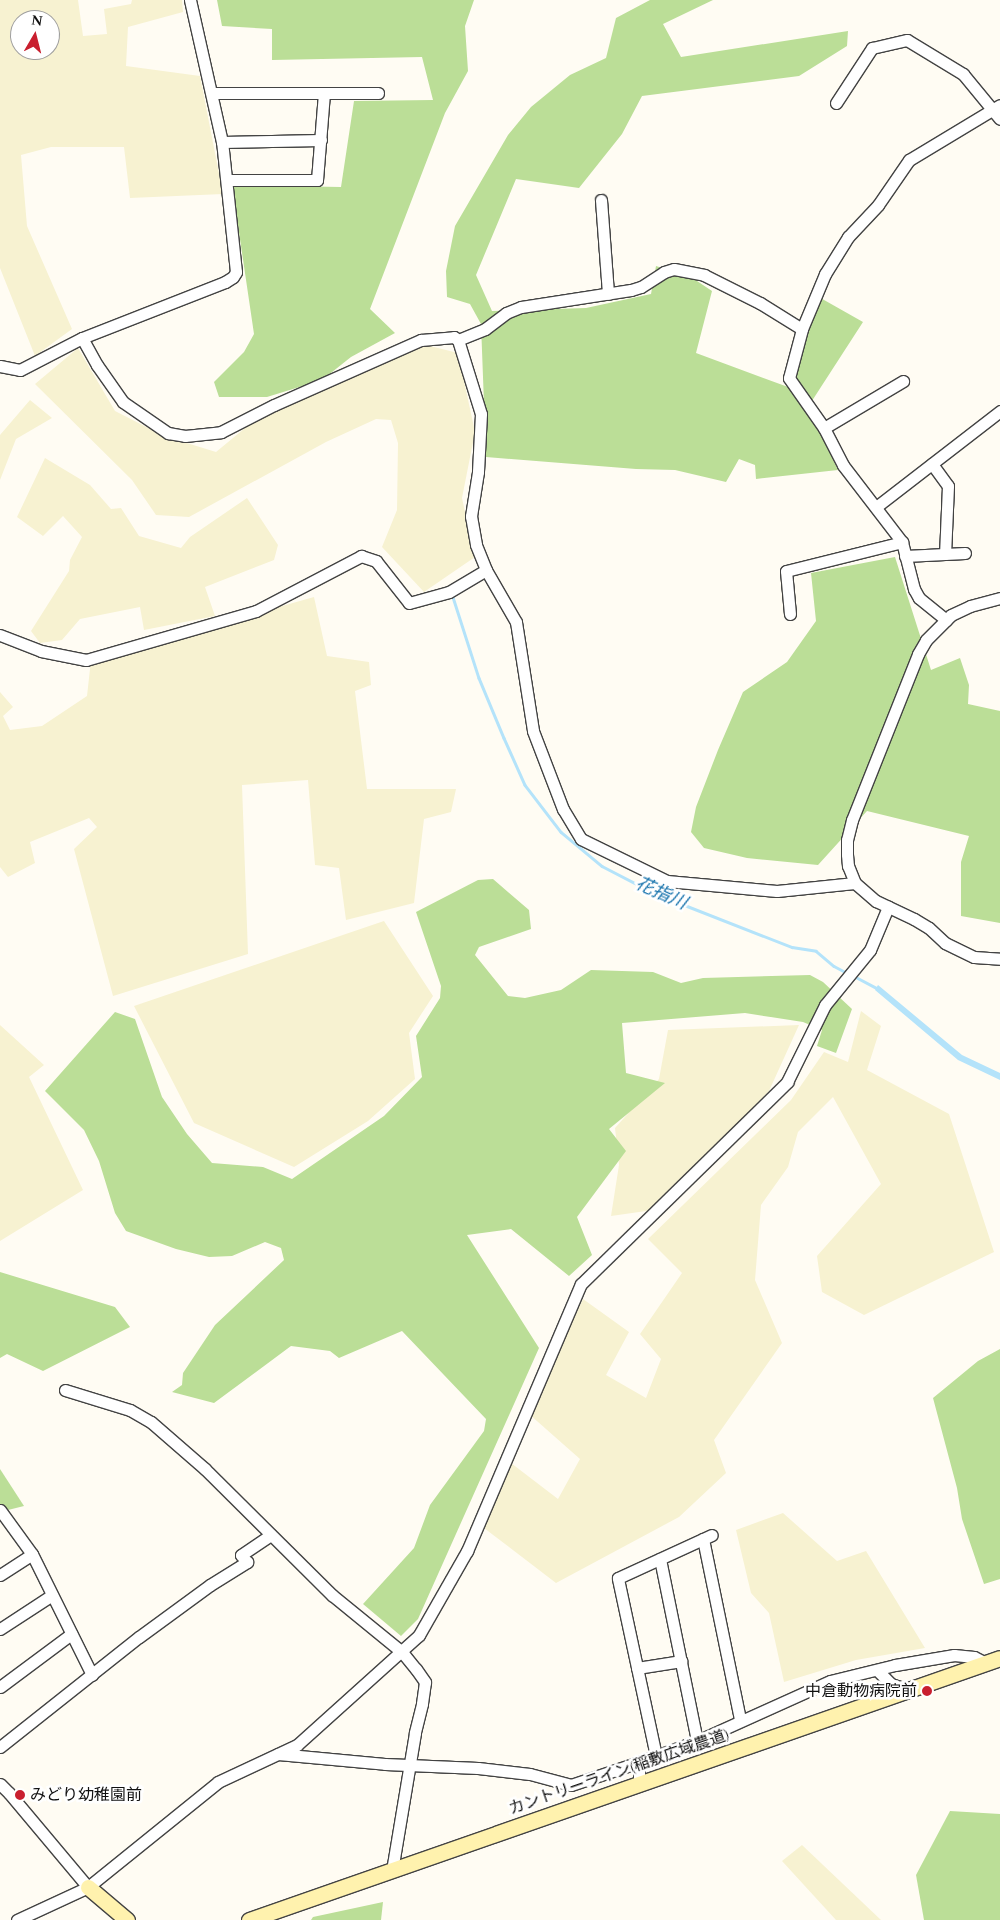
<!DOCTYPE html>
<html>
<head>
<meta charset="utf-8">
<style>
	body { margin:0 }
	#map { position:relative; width:1000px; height:1920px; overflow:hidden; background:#fffcf3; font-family:Spectral,"Noto Sans JP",serif }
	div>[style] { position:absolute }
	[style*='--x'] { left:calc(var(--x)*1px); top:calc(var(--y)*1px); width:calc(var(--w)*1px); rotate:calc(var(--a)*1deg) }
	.farmland>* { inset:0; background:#f7f2d1 }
	.forest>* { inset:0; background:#bbde97 }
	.water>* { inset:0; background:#b4e3fa }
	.stream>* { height:2.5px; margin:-1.25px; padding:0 1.25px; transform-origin:1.25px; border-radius:1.25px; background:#b4e3fa }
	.roads { filter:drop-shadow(1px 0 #434343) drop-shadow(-1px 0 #434343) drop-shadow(0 1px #434343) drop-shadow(0 -1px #434343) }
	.street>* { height:11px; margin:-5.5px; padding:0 5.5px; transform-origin:5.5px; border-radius:5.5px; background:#fff }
	.secondary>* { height:15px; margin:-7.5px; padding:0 7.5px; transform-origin:7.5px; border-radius:7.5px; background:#fff2ae }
	.dots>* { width:14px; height:14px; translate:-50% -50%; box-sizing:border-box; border:2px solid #fff; border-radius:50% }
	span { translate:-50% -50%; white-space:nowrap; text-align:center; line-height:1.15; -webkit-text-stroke:5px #fff; paint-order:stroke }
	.poi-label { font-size:16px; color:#101010 }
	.right { translate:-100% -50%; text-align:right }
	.left { translate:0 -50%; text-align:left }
	.street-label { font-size:16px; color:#101010 }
	.water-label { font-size:18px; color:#116faa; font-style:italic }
	.north { position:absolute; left:10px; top:10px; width:50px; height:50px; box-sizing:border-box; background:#fff; border:1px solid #9f9f9f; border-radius:50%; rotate:8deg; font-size:14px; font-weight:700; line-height:20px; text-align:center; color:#101010 }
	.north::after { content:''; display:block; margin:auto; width:18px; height:22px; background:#c91f2f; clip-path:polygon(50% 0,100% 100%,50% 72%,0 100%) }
</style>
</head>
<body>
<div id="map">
	<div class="farmland">
		<div style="clip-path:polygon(evenodd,0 0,78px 0,83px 36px,107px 34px,104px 9px,131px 4px,132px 0,182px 0,183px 12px,128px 27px,126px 66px,200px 76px,223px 194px,130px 198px,124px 147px,51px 147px,21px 155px,27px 226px,72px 329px,35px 356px,0 268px,0 0,20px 20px,50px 20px,50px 50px,20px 50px,20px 20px)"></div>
		<div style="clip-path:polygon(418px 343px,458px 353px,475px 432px,462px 498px,475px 557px,424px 592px,382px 547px,397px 510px,398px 443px,391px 420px,376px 419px,326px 442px,189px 517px,156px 515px,132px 480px,35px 384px,78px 348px,115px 411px,164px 436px,216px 452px,262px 414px)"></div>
		<div style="clip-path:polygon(30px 400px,52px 418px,16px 439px,0 480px,0 435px)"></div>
		<div style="clip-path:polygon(45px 458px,90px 485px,111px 509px,121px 508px,139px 536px,181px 548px,190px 537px,247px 498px,278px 545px,274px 560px,205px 587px,215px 616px,144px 630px,140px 607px,80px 619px,62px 640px,40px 643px,31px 631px,69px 571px,70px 560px,82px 537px,63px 516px,43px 536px,17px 517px)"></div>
		<div style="clip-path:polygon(314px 597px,327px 656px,369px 662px,371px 685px,355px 691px,367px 789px,456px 789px,451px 812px,424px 819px,414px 903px,346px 920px,339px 868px,315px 865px,308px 780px,242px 785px,248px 954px,113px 996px,74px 849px,97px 827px,89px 818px,30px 842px,35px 863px,8px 877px,0 867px,0 692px,13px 707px,3px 716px,10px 730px,42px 726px,87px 696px,91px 660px)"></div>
		<div style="clip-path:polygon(384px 921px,433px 996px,409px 1033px,415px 1079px,368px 1121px,294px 1167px,194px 1123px,134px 1006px)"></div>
		<div style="clip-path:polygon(861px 1011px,881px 1026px,867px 1070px,949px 1114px,994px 1252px,864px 1315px,822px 1292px,817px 1256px,881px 1184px,833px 1097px,798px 1132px,788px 1167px,761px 1205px,755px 1280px,782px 1343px,714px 1440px,726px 1473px,679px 1517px,556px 1583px,484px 1528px,507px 1460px,558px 1499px,580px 1459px,529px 1414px,583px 1299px,629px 1332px,606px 1375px,646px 1398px,661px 1359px,640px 1334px,682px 1273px,648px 1239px,791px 1100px,824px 1052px,848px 1062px)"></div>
		<div style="clip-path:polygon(0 1025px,44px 1065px,29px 1077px,83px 1190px,0 1241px)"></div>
		<div style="clip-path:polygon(799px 1025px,769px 1091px,653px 1210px,611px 1216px,619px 1165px,615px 1128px,659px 1079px,668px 1030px)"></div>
		<div style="clip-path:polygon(783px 1513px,837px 1561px,866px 1551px,925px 1648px,856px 1660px,784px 1682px,769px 1613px,751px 1593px,736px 1530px)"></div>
		<div style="clip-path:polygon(802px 1845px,881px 1920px,836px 1920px,782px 1861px)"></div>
	</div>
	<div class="forest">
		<div style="clip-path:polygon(217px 0,474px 0,465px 26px,468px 71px,445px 113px,370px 309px,395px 333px,351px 357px,322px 380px,267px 397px,219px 397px,214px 382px,244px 352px,254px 334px,232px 185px,341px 187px,354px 101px,433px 100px,422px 57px,272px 60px,272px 29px,222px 26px)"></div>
		<div style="clip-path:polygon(650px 0,713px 0,663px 24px,681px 57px,848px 31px,847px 46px,799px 76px,642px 96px,622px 134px,579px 188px,516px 179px,476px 275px,492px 311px,586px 308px,651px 294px,656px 266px,691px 277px,712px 291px,696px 353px,788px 387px,817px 296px,863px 322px,808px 407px,838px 470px,756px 479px,755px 465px,739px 459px,726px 482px,675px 470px,636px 469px,486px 457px,481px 324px,470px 304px,447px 297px,446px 271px,455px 226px,508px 135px,531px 107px,570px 75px,606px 58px,616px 18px)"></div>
		<div style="clip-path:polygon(895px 557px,931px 670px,960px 658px,969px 685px,968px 704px,1000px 711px,1000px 923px,961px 916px,961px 862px,969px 836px,867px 811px,818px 865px,747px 858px,704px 848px,691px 832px,696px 807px,718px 750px,743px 692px,787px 662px,816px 621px,811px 573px)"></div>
		<div style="clip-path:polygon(493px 879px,529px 910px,531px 929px,479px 947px,475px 955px,508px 996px,525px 998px,561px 990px,591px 970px,653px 972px,681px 983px,703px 978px,810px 975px,823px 982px,852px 1009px,836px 1053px,817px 1046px,822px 1030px,803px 1022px,745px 1013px,622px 1023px,626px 1073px,665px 1083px,609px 1129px,626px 1151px,577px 1217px,592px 1255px,569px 1276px,511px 1229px,467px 1235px,539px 1348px,418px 1619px,401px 1636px,363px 1604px,414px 1548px,430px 1505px,484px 1431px,486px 1419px,402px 1331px,339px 1358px,330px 1351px,291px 1346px,214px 1403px,172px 1392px,182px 1385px,183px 1373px,215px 1325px,284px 1260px,281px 1248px,265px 1242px,232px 1256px,209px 1257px,176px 1249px,126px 1231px,115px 1213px,99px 1161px,84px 1130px,45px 1091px,115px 1012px,135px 1019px,162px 1097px,187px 1134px,212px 1163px,263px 1167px,292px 1179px,384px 1116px,422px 1077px,416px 1036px,440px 998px,441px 986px,416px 912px,478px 880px)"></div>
		<div style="clip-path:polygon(0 1272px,115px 1307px,130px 1327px,43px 1371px,7px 1354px,0 1358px)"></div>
		<div style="clip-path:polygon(1000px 1349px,1000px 1579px,984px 1584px,962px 1519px,957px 1488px,933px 1398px,978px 1361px)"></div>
		<div style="clip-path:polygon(0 1469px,24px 1506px,0 1512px)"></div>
		<div style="clip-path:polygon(950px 1811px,1000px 1814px,1000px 1920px,924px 1920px,916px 1875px)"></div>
		<div style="clip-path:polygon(383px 1902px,381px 1920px,311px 1920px,313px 1917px)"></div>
	</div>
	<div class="water">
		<div style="clip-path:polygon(878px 985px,962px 1055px,1000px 1073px,1000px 1080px,958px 1060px,875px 990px)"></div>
	</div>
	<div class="stream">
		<div style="--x:452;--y:594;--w:88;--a:72.2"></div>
		<div style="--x:479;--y:678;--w:65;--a:67.4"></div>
		<div style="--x:504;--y:738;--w:51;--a:65.9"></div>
		<div style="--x:525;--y:785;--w:59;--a:52.5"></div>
		<div style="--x:561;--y:832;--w:53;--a:39.7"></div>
		<div style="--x:602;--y:866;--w:59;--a:27.4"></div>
		<div style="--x:654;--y:893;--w:148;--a:21.4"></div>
		<div style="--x:792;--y:947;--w:24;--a:9"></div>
		<div style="--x:816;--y:951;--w:23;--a:40"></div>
		<div style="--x:834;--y:966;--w:15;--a:28"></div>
		<div style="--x:854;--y:976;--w:27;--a:28"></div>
	</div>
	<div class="roads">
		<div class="street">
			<div style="--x:212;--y:93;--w:166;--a:0"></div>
			<div style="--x:836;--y:103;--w:66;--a:-56.8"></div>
			<div style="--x:872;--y:48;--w:36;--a:-13"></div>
			<div style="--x:907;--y:40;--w:66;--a:31.3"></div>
			<div style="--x:963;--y:74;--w:58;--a:50.6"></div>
			<div style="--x:222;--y:142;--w:99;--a:-1.2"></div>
			<div style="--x:228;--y:180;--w:89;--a:0"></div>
			<div style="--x:317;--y:180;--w:87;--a:-85.4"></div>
			<div style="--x:601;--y:200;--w:94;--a:85.7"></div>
			<div style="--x:82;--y:338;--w:154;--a:-21.4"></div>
			<div style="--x:225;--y:282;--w:9;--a:-32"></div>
			<div style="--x:233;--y:277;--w:6;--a:-59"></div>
			<div style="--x:236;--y:272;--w:131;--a:-96.1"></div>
			<div style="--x:222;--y:142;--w:146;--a:-102.7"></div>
			<div style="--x:458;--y:340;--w:29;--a:-22"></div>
			<div style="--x:485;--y:329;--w:26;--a:-37"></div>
			<div style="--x:506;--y:313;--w:16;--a:-22"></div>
			<div style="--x:521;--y:307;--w:111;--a:-8.8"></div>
			<div style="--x:631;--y:290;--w:10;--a:-17"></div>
			<div style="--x:641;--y:287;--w:27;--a:-33"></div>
			<div style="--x:664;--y:272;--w:10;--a:-17"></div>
			<div style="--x:674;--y:269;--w:31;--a:11"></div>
			<div style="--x:704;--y:275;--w:63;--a:26.6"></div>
			<div style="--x:760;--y:303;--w:49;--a:31.8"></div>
			<div style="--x:0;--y:366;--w:20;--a:11"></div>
			<div style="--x:20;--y:370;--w:70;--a:-27.3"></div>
			<div style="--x:82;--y:338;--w:31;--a:61"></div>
			<div style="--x:97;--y:365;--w:45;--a:54.9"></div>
			<div style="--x:123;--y:402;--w:55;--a:34.6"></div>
			<div style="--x:168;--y:433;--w:17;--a:10"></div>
			<div style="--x:185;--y:436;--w:36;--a:-6"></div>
			<div style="--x:221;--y:432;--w:59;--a:-27"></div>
			<div style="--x:274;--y:405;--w:161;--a:-23.9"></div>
			<div style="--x:421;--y:340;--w:33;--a:-5"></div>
			<div style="--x:454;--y:337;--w:5;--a:37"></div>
			<div style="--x:458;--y:340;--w:77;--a:72.7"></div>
			<div style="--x:481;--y:414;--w:58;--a:93"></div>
			<div style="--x:478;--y:472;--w:45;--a:99"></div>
			<div style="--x:471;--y:516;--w:29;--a:80"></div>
			<div style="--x:476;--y:545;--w:27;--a:68"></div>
			<div style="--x:486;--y:570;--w:60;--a:60"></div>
			<div style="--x:516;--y:622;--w:110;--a:81.1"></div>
			<div style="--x:533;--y:731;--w:84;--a:69"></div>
			<div style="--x:563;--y:809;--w:35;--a:59"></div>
			<div style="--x:581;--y:839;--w:96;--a:26"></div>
			<div style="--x:667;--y:881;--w:110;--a:5.2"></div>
			<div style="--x:777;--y:891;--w:78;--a:-5.9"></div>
			<div style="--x:855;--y:883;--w:28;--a:41"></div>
			<div style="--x:876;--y:901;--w:42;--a:25.3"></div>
			<div style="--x:914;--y:919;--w:17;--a:31"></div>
			<div style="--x:929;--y:928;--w:22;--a:43"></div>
			<div style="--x:945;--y:943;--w:32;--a:26"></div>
			<div style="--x:974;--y:957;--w:26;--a:4"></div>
			<div style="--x:824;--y:428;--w:92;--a:-30.7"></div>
			<div style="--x:932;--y:464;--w:27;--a:54"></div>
			<div style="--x:948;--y:486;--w:68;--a:92.5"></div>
			<div style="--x:876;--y:507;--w:157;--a:-37.7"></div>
			<div style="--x:902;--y:542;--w:97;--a:-127.5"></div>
			<div style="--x:843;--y:465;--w:42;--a:-117.2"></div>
			<div style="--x:824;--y:428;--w:61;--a:-125"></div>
			<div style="--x:789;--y:378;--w:51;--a:-75.1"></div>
			<div style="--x:802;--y:329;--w:60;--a:-67.3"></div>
			<div style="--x:825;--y:274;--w:44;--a:-58.1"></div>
			<div style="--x:848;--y:237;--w:44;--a:-46.8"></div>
			<div style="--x:878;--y:205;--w:55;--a:-55.4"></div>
			<div style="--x:909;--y:160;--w:106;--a:-31.1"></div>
			<div style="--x:905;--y:556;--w:60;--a:-2.9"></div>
			<div style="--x:790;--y:614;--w:43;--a:-95.3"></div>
			<div style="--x:786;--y:571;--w:120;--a:-14"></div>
			<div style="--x:902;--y:542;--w:49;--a:75.7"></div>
			<div style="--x:914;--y:589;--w:10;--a:61"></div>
			<div style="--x:919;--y:598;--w:35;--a:39"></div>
			<div style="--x:0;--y:635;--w:44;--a:21.3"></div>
			<div style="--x:41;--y:651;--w:46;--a:11.3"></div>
			<div style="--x:86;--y:660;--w:177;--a:-16.1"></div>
			<div style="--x:256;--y:611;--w:119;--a:-27.6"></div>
			<div style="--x:361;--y:556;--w:16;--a:18"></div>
			<div style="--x:376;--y:561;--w:53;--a:51.8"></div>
			<div style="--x:409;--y:603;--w:41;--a:-15.4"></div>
			<div style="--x:449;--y:592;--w:43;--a:-30.7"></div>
			<div style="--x:855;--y:883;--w:18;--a:-112"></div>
			<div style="--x:848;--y:866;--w:12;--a:-95"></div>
			<div style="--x:847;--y:854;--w:14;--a:-90"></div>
			<div style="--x:847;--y:840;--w:21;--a:-76"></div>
			<div style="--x:852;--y:820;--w:179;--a:-68.3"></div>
			<div style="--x:918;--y:654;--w:16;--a:-60"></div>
			<div style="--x:926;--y:640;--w:35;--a:-45"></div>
			<div style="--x:951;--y:615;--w:21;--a:-25"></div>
			<div style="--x:970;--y:606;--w:31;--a:-15"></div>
			<div style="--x:65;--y:1390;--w:68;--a:17.1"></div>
			<div style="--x:130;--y:1410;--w:24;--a:30"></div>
			<div style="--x:151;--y:1422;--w:72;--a:41"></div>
			<div style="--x:205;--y:1469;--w:179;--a:44.8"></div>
			<div style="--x:332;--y:1595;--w:90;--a:39.2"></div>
			<div style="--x:402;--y:1652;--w:22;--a:51"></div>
			<div style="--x:416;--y:1669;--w:16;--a:55"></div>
			<div style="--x:425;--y:1682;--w:22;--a:98"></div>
			<div style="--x:422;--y:1704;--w:30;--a:104"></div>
			<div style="--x:415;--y:1733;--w:140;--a:99.5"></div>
			<div style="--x:0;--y:1510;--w:54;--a:54"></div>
			<div style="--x:32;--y:1554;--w:135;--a:63.6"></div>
			<div style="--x:703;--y:1539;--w:185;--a:78.4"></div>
			<div style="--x:660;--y:1559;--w:186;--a:78.5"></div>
			<div style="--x:0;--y:1575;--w:38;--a:-33"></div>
			<div style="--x:0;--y:1629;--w:62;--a:-33.2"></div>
			<div style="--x:637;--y:1668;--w:45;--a:-9"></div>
			<div style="--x:877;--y:1670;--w:20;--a:45"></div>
			<div style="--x:891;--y:1684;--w:19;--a:18"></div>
			<div style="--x:0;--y:1687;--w:89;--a:-36.7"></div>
			<div style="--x:0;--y:1747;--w:177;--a:-38.4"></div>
			<div style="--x:139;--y:1637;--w:88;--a:-36.2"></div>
			<div style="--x:210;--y:1585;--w:44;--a:-31.9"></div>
			<div style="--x:247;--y:1562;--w:9;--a:-131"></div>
			<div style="--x:241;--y:1555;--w:36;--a:-34"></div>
			<div style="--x:278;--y:1754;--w:107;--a:5.3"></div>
			<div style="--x:385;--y:1764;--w:93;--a:2.5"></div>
			<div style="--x:478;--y:1768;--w:52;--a:6.6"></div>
			<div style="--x:530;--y:1774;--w:42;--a:15"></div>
			<div style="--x:571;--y:1785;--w:72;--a:-18.7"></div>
			<div style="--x:656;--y:1756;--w:182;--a:-102.1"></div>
			<div style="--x:618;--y:1578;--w:103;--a:-24.6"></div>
			<div style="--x:639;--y:1783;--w:21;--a:-90"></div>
			<div style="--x:639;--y:1762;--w:62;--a:-19.9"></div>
			<div style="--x:697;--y:1741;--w:146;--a:-24.3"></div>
			<div style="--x:830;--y:1681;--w:67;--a:-13.8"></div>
			<div style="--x:895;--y:1665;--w:60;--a:-9.6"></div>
			<div style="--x:954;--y:1655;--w:20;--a:6"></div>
			<div style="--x:974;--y:1657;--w:13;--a:27"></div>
			<div style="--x:0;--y:1784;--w:13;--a:45"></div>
			<div style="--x:9;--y:1793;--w:123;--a:50"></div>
			<div style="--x:17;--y:1920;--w:78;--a:-24.9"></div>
			<div style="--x:88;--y:1887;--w:167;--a:-38.9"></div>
			<div style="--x:218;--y:1782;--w:87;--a:-25.1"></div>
			<div style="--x:297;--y:1745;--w:164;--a:-42"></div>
			<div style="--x:419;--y:1635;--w:97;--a:-60.3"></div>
			<div style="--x:467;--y:1551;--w:290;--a:-66.9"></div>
			<div style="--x:581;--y:1284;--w:289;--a:-44.4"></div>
			<div style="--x:787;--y:1082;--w:86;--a:-63.7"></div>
			<div style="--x:825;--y:1005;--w:71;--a:-50.7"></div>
			<div style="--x:870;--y:950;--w:47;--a:-67.3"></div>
		</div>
		<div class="secondary">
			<div style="--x:88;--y:1887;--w:51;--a:40.2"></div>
			<div style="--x:249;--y:1920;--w:795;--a:-19.23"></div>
		</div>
	</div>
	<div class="dots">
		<div style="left:927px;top:1691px;background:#c91f2f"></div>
		<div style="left:20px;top:1795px;background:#c91f2f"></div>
	</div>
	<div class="poi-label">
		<span class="right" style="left:917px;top:1691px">中倉動物病院前</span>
		<span class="left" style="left:30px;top:1795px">みどり幼稚園前</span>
	</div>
	<div class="street-label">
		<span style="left:619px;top:1772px;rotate:-19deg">カントリーライン(稲敷広域農道)</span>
	</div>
	<div class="water-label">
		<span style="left:661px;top:894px;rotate:24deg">花指川</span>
	</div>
	<div class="north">N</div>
</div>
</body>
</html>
